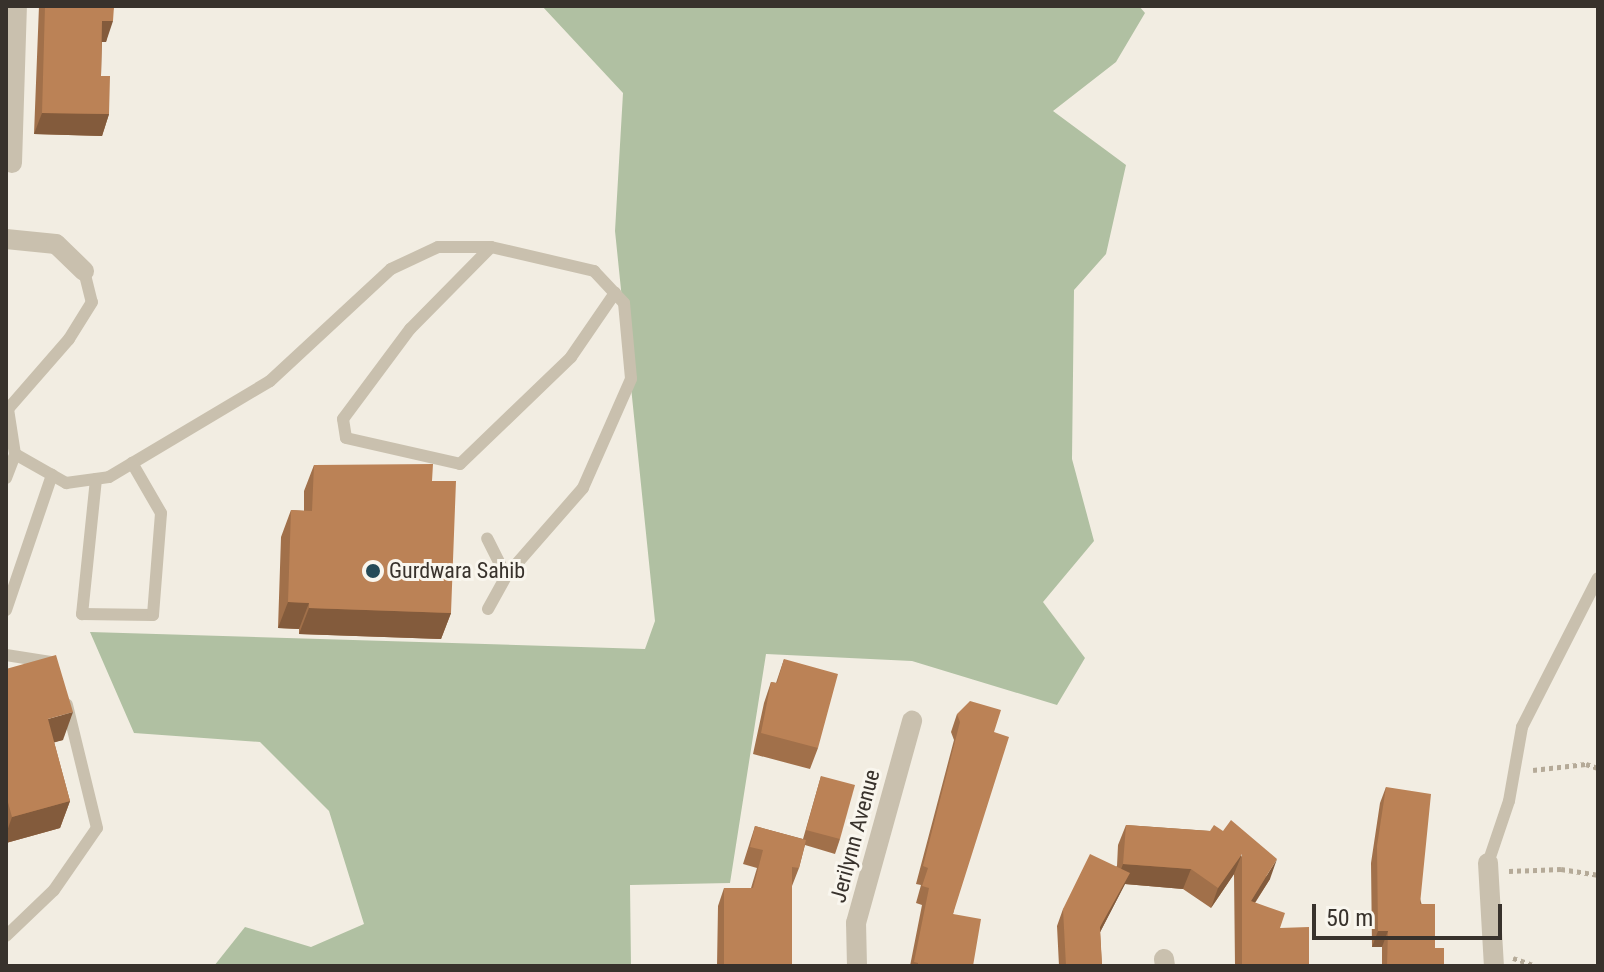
<!DOCTYPE html>
<html>
<head>
<meta charset="utf-8">
<style>
	body { margin:0 }
	#map { position:relative; width:1604px; height:972px; overflow:hidden; background:#f2ede2; font-family:"Roboto Condensed",sans-serif }
	div>[style] { position:absolute }
	[style*='--x'] { left:calc(var(--x)*1px); top:calc(var(--y)*1px); width:calc(var(--w)*1px); rotate:calc(var(--a)*1deg) }
	.green>* { inset:0; background:#b0c0a2 }
	.path>* { height:5px; margin-top:-2.5px; transform-origin:0; background:repeating-linear-gradient(90deg,#b5aa98 0 4px,transparent 0 8px) }
	.lane>* { height:12px; margin:-6px; padding:0 6px; transform-origin:6px; border-radius:6px; background:#c9c0ae }
	.street>* { height:20px; margin:-10px; padding:0 10px; transform-origin:10px; border-radius:10px; background:#c9c0ae }
	.wall>* { inset:0; background:#a1704a }
	.shaded-wall>* { inset:0; background:#835b3c }
	.building>* { inset:0; background:#bb8256 }
	.dots>* { width:22px; height:22px; translate:-50% -50%; box-sizing:border-box; border:4px solid #f9f6ee; border-radius:50% }
	span { translate:-50% -50%; white-space:nowrap; text-align:center; line-height:1.15; -webkit-text-stroke:6px #f9f6ee; paint-order:stroke }
	.poi-label { font-size:22px; color:#38322c }
	.left { translate:0 -50%; text-align:left }
	.street-label { font-size:22px; color:#38322c }
	.frame { position:absolute; inset:0; border:8px solid #38322c; pointer-events:none }
	.scale { position:absolute; left:1312px; top:904px; width:190px; height:36px; box-sizing:border-box; border:4px solid #38322c; border-top:0; padding-left:10px; font-size:24px; line-height:28px; white-space:nowrap; color:#38322c; -webkit-text-stroke:6px #f9f6ee; paint-order:stroke }
</style>
</head>
<body>
<div id="map">
	<div class="green">
		<div style="clip-path:polygon(542px 6px,1139px 6px,1145px 13px,1116px 62px,1053px 111px,1126px 165px,1106px 254px,1074px 290px,1072px 459px,1094px 541px,1043px 602px,1085px 658px,1057px 705px,912px 661px,766px 654px,730px 883px,630px 885px,631px 966px,214px 966px,245px 927px,311px 947px,364px 924px,329px 811px,260px 742px,134px 733px,90px 632px,645px 649px,655px 621px,615px 231px,623px 93px)"></div>
	</div>
	<div class="path">
		<div style="--x:1533;--y:770;--w:53;--a:-6.5"></div>
		<div style="--x:1586;--y:764;--w:13;--a:18"></div>
		<div style="--x:1509;--y:871;--w:52;--a:-2.2"></div>
		<div style="--x:1561;--y:869;--w:37;--a:9"></div>
		<div style="--x:1513;--y:958;--w:24;--a:19"></div>
	</div>
	<div class="lane">
		<div style="--x:491;--y:247;--w:115;--a:134.6"></div>
		<div style="--x:410;--y:329;--w:112;--a:126.7"></div>
		<div style="--x:343;--y:419;--w:19;--a:81"></div>
		<div style="--x:346;--y:438;--w:117;--a:12.8"></div>
		<div style="--x:460;--y:464;--w:154;--a:-43.9"></div>
		<div style="--x:571;--y:357;--w:78;--a:-55.5"></div>
		<div style="--x:84;--y:271;--w:32;--a:76"></div>
		<div style="--x:92;--y:302;--w:44;--a:121.9"></div>
		<div style="--x:69;--y:339;--w:93;--a:131.1"></div>
		<div style="--x:8;--y:409;--w:46;--a:81.2"></div>
		<div style="--x:15;--y:454;--w:59;--a:29.6"></div>
		<div style="--x:66;--y:483;--w:43;--a:-7.9"></div>
		<div style="--x:109;--y:477;--w:187;--a:-30.8"></div>
		<div style="--x:270;--y:381;--w:165;--a:-42.8"></div>
		<div style="--x:391;--y:269;--w:52;--a:-25.1"></div>
		<div style="--x:438;--y:247;--w:53;--a:0"></div>
		<div style="--x:491;--y:247;--w:106;--a:13.1"></div>
		<div style="--x:594;--y:271;--w:44;--a:46.8"></div>
		<div style="--x:624;--y:303;--w:76;--a:84.7"></div>
		<div style="--x:631;--y:379;--w:119;--a:113.8"></div>
		<div style="--x:583;--y:488;--w:117;--a:131.2"></div>
		<div style="--x:506;--y:576;--w:42;--a:-116.6"></div>
		<div style="--x:6;--y:478;--w:26;--a:-69"></div>
		<div style="--x:96;--y:479;--w:136;--a:95.9"></div>
		<div style="--x:82;--y:614;--w:71;--a:0.8"></div>
		<div style="--x:153;--y:615;--w:102;--a:-85.5"></div>
		<div style="--x:161;--y:513;--w:58;--a:-120.1"></div>
		<div style="--x:488;--y:609;--w:38;--a:-61"></div>
		<div style="--x:6;--y:610;--w:143;--a:-71.2"></div>
		<div style="--x:6;--y:655;--w:45;--a:9"></div>
		<div style="--x:1488;--y:863;--w:65;--a:-71.3"></div>
		<div style="--x:1509;--y:801;--w:75;--a:-80"></div>
		<div style="--x:1522;--y:727;--w:167;--a:-63"></div>
		<div style="--x:6;--y:936;--w:66;--a:-43.8"></div>
		<div style="--x:54;--y:890;--w:75;--a:-55.3"></div>
		<div style="--x:97;--y:828;--w:127;--a:-103.7"></div>
	</div>
	<div class="street">
		<div style="--x:12;--y:163;--w:157;--a:-88.2"></div>
		<div style="--x:6;--y:239;--w:50;--a:5.7"></div>
		<div style="--x:56;--y:244;--w:39;--a:44"></div>
		<div style="--x:1488;--y:863;--w:103;--a:86.7"></div>
		<div style="--x:1164;--y:959;--w:7;--a:82"></div>
		<div style="--x:857;--y:966;--w:43;--a:-91.3"></div>
		<div style="--x:856;--y:923;--w:210;--a:-74.5"></div>
	</div>
	<div class="wall">
		<div style="clip-path:polygon(39px 6px,114px 6px,106px 42px,102px 42px,101px 76px,109px 114px,102px 136px,34px 134px)"></div>
		<div style="clip-path:polygon(314px 465px,432px 481px,451px 613px,441px 639px,299px 634px,299px 629px,278px 628px,281px 537px,291px 510px,304px 511px,304px 491px)"></div>
		<div style="clip-path:polygon(784px 659px,818px 748px,810px 769px,753px 754px,764px 703px,771px 682px,776px 683px)"></div>
		<div style="clip-path:polygon(6px 669px,63px 740px,54px 742px,70px 801px,60px 828px,6px 843px)"></div>
		<div style="clip-path:polygon(957px 714px,994px 732px,953px 914px,973px 966px,910px 966px,922px 905px,916px 903px,921px 885px,916px 884px,954px 740px,951px 732px)"></div>
		<div style="clip-path:polygon(821px 776px,840px 839px,835px 854px,805px 845px,799px 868px,792px 886px,792px 966px,717px 966px,718px 906px,724px 888px,751px 888px,757px 868px,743px 864px,755px 826px,803px 839px)"></div>
		<div style="clip-path:polygon(1386px 787px,1435px 948px,1444px 966px,1382px 966px,1382px 947px,1372px 947px,1371px 863px,1380px 803px)"></div>
		<div style="clip-path:polygon(1126px 825px,1210px 831px,1270px 879px,1255px 903px,1280px 928px,1309px 966px,1235px 966px,1234px 874px,1211px 908px,1183px 889px,1125px 884px,1100px 932px,1102px 966px,1059px 966px,1057px 926px,1063px 909px,1117px 866px,1118px 845px)"></div>
	</div>
	<div class="shaded-wall">
		<div style="clip-path:polygon(102px 21px,113px 21px,106px 42px,95px 42px)"></div>
		<div style="clip-path:polygon(42px 113px,109px 114px,102px 136px,34px 134px)"></div>
		<div style="clip-path:polygon(288px 602px,309px 603px,299px 629px,278px 628px)"></div>
		<div style="clip-path:polygon(309px 608px,451px 613px,441px 639px,299px 634px)"></div>
		<div style="clip-path:polygon(73px 712px,63px 740px,38px 747px,48px 719px)"></div>
		<div style="clip-path:polygon(70px 801px,60px 828px,6px 843px,6px 834px,12px 817px)"></div>
		<div style="clip-path:polygon(1242px 854px,1234px 874px,1211px 908px,1218px 888px)"></div>
		<div style="clip-path:polygon(1277px 859px,1270px 879px,1243px 921px,1251px 901px)"></div>
		<div style="clip-path:polygon(1123px 864px,1191px 869px,1183px 889px,1125px 884px,1094px 944px)"></div>
		<div style="clip-path:polygon(1378px 931px,1388px 931px,1382px 947px,1372px 947px)"></div>
	</div>
	<div class="building">
		<div style="clip-path:polygon(45px 6px,114px 6px,113px 21px,102px 21px,101px 76px,110px 76px,109px 114px,42px 113px)"></div>
		<div style="clip-path:polygon(433px 464px,432px 481px,456px 481px,451px 613px,309px 608px,309px 603px,288px 602px,291px 510px,312px 511px,314px 465px)"></div>
		<div style="clip-path:polygon(56px 655px,73px 712px,48px 719px,70px 801px,12px 817px,6px 795px,6px 669px)"></div>
		<div style="clip-path:polygon(784px 659px,838px 674px,818px 748px,761px 733px,771px 682px,777px 683px)"></div>
		<div style="clip-path:polygon(970px 701px,1001px 710px,994px 732px,1009px 737px,953px 914px,981px 919px,973px 966px,918px 966px,918px 963px,914px 962px,929px 888px,922px 886px,928px 868px,923px 866px,960px 722px,957px 714px)"></div>
		<div style="clip-path:polygon(821px 776px,855px 785px,840px 839px,806px 830px)"></div>
		<div style="clip-path:polygon(1386px 787px,1431px 794px,1420px 904px,1435px 904px,1435px 948px,1444px 948px,1444px 966px,1387px 966px,1388px 931px,1378px 931px,1377px 846px)"></div>
		<div style="clip-path:polygon(1231px 820px,1277px 859px,1251px 901px,1285px 913px,1280px 928px,1309px 927px,1309px 966px,1242px 966px,1242px 854px,1218px 888px,1191px 869px,1123px 864px,1126px 825px,1210px 831px,1214px 825px,1223px 831px)"></div>
		<div style="clip-path:polygon(755px 826px,806px 840px,799px 868px,792px 867px,792px 966px,724px 966px,724px 888px,753px 888px,763px 850px,750px 847px)"></div>
		<div style="clip-path:polygon(1090px 854px,1130px 873px,1100px 927px,1102px 966px,1066px 966px,1063px 909px)"></div>
	</div>
	<div class="dots">
		<div style="left:373px;top:571px;background:#254a57"></div>
	</div>
	<div class="poi-label">
		<span class="left" style="left:389px;top:571px">Gurdwara Sahib</span>
	</div>
	<div class="street-label">
		<span style="left:855px;top:836px;rotate:-75deg">Jerilynn Avenue</span>
	</div>
	<div class="frame"></div>
	<div class="scale">50 m</div>
</div>
</body>
</html>
